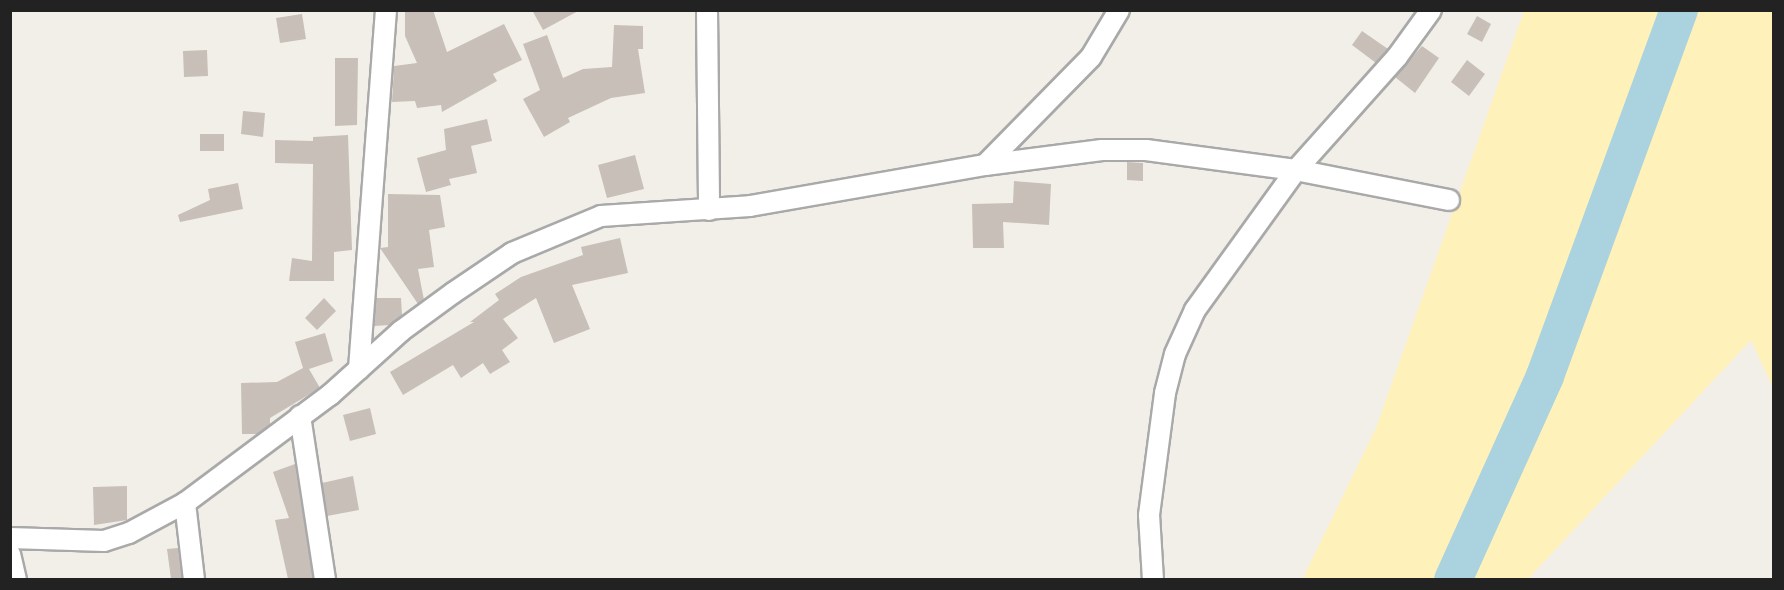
<!DOCTYPE html>
<html>
<head>
<meta charset="utf-8">
<style>
	body { margin:0 }
	#map { position:relative; width:1784px; height:590px; overflow:hidden; background:#f2efe9; font-family:"Varela Round",sans-serif }
	div>[style] { position:absolute }
	[style*='--x'] { left:calc(var(--x)*1px); top:calc(var(--y)*1px); width:calc(var(--w)*1px); rotate:calc(var(--a)*1deg) }
	.sand>* { inset:0; background:#fff1ba }
	.river>* { height:38px; margin:-19px; padding:0 19px; transform-origin:19px; border-radius:19px; background:#aad3df }
	.building>* { inset:0; background:#c7bfb8 }
	.roads { filter:drop-shadow(2px 0 #a9a9a9) drop-shadow(-2px 0 #a9a9a9) drop-shadow(0 2px #a9a9a9) drop-shadow(0 -2px #a9a9a9) }
	.minor>* { height:20px; margin:-10px; padding:0 10px; transform-origin:10px; border-radius:10px; background:#fff }
	span { translate:-50% -50%; white-space:nowrap; text-align:center; line-height:1.15; -webkit-text-stroke:4.5px #fff; paint-order:stroke }
	.frame { position:absolute; inset:0; border:12px solid #222; pointer-events:none }
</style>
</head>
<body>
<div id="map">
	<div class="sand">
		<div style="clip-path:polygon(1524px 11px,1773px 11px,1773px 388px,1751px 340px,1528px 579px,1302px 580px,1376px 428px)"></div>
	</div>
	<div class="river">
		<div style="--x:1453;--y:580;--w:224;--a:-65.7"></div>
		<div style="--x:1545;--y:376;--w:390;--a:-69.9"></div>
	</div>
	<div class="building">
		<div style="clip-path:polygon(405px 10px,433px 10px,447px 52px,504px 24px,522px 60px,493px 74px,497px 81px,442px 112px,441px 105px,417px 108px,415px 101px,392px 102px,394px 66px,417px 63px,405px 36px)"></div>
		<div style="clip-path:polygon(532px 10px,580px 10px,543px 30px)"></div>
		<div style="clip-path:polygon(302px 14px,306px 39px,280px 43px,276px 18px)"></div>
		<div style="clip-path:polygon(1477px 16px,1491px 24px,1482px 42px,1467px 34px)"></div>
		<div style="clip-path:polygon(614px 25px,643px 26px,643px 49px,638px 49px,645px 93px,611px 98px,568px 118px,570px 122px,544px 137px,523px 99px,540px 90px,523px 44px,547px 35px,563px 78px,583px 69px,612px 67px)"></div>
		<div style="clip-path:polygon(1362px 31px,1388px 49px,1376px 63px,1352px 45px)"></div>
		<div style="clip-path:polygon(1422px 46px,1439px 58px,1415px 93px,1395px 77px)"></div>
		<div style="clip-path:polygon(207px 50px,208px 76px,184px 77px,183px 51px)"></div>
		<div style="clip-path:polygon(335px 58px,358px 58px,357px 125px,335px 126px)"></div>
		<div style="clip-path:polygon(1467px 60px,1485px 74px,1469px 96px,1451px 82px)"></div>
		<div style="clip-path:polygon(243px 111px,265px 113px,263px 137px,241px 134px)"></div>
		<div style="clip-path:polygon(487px 119px,492px 141px,471px 146px,477px 173px,449px 179px,451px 185px,426px 192px,417px 158px,446px 150px,444px 129px)"></div>
		<div style="clip-path:polygon(200px 134px,224px 134px,224px 151px,200px 151px)"></div>
		<div style="clip-path:polygon(348px 135px,352px 250px,334px 252px,334px 281px,289px 281px,292px 258px,312px 261px,313px 164px,275px 163px,275px 140px,313px 141px,313px 137px)"></div>
		<div style="clip-path:polygon(635px 155px,644px 189px,607px 198px,598px 165px)"></div>
		<div style="clip-path:polygon(1127px 162px,1143px 163px,1143px 181px,1127px 180px)"></div>
		<div style="clip-path:polygon(1014px 181px,1051px 184px,1049px 225px,1003px 222px,1004px 248px,973px 248px,972px 204px,1013px 203px)"></div>
		<div style="clip-path:polygon(238px 183px,243px 209px,180px 222px,178px 215px,210px 200px,208px 189px)"></div>
		<div style="clip-path:polygon(388px 194px,440px 195px,445px 227px,429px 230px,434px 267px,418px 269px,424px 300px,418px 304px,380px 248px,388px 247px)"></div>
		<div style="clip-path:polygon(620px 238px,628px 273px,572px 285px,590px 329px,554px 343px,536px 298px,503px 319px,518px 338px,502px 350px,510px 362px,490px 374px,483px 363px,461px 378px,453px 365px,403px 395px,390px 372px,474px 322px,470px 322px,499px 300px,495px 294px,521px 277px,583px 255px,581px 247px)"></div>
		<div style="clip-path:polygon(324px 298px,336px 311px,317px 330px,305px 318px)"></div>
		<div style="clip-path:polygon(376px 298px,401px 298px,402px 315px,390px 325px,374px 326px)"></div>
		<div style="clip-path:polygon(325px 333px,333px 361px,309px 369px,320px 388px,270px 418px,270px 424px,258px 434px,242px 434px,241px 383px,277px 382px,303px 368px,295px 342px)"></div>
		<div style="clip-path:polygon(370px 408px,376px 434px,350px 441px,343px 415px)"></div>
		<div style="clip-path:polygon(295px 464px,313px 579px,288px 579px,275px 520px,289px 518px,273px 472px)"></div>
		<div style="clip-path:polygon(353px 476px,359px 510px,327px 516px,322px 483px)"></div>
		<div style="clip-path:polygon(127px 486px,127px 520px,94px 525px,93px 487px)"></div>
		<div style="clip-path:polygon(178px 548px,182px 579px,171px 579px,167px 549px)"></div>
	</div>
	<div class="roads">
		<div class="minor">
			<div style="--x:707;--y:10;--w:200;--a:89.4"></div>
			<div style="--x:985;--y:165;--w:151;--a:-45.5"></div>
			<div style="--x:1091;--y:57;--w:55;--a:-59.2"></div>
			<div style="--x:359;--y:369;--w:360;--a:-85.7"></div>
			<div style="--x:300;--y:416;--w:166;--a:81.3"></div>
			<div style="--x:185;--y:503;--w:78;--a:83.3"></div>
			<div style="--x:10;--y:538;--w:94;--a:1.8"></div>
			<div style="--x:104;--y:541;--w:26;--a:-18"></div>
			<div style="--x:129;--y:533;--w:64;--a:-28.2"></div>
			<div style="--x:185;--y:503;--w:181;--a:-36.7"></div>
			<div style="--x:330;--y:395;--w:96;--a:-42"></div>
			<div style="--x:401;--y:331;--w:64;--a:-36.2"></div>
			<div style="--x:453;--y:293;--w:71;--a:-34.1"></div>
			<div style="--x:512;--y:253;--w:96;--a:-22.6"></div>
			<div style="--x:601;--y:216;--w:149;--a:-3.8"></div>
			<div style="--x:750;--y:206;--w:239;--a:-9.9"></div>
			<div style="--x:985;--y:165;--w:118;--a:-7.3"></div>
			<div style="--x:1102;--y:150;--w:44;--a:0"></div>
			<div style="--x:1146;--y:150;--w:151;--a:7.6"></div>
			<div style="--x:1296;--y:170;--w:156;--a:11.1"></div>
			<div style="--x:10;--y:554;--w:27;--a:77"></div>
			<div style="--x:1153;--y:580;--w:65;--a:-93.5"></div>
			<div style="--x:1149;--y:515;--w:123;--a:-82.5"></div>
			<div style="--x:1165;--y:393;--w:40;--a:-75.6"></div>
			<div style="--x:1175;--y:354;--w:48;--a:-65.6"></div>
			<div style="--x:1195;--y:310;--w:173;--a:-54.2"></div>
			<div style="--x:1296;--y:170;--w:152;--a:-48.2"></div>
			<div style="--x:1397;--y:57;--w:58;--a:-54.1"></div>
		</div>
	</div>
	<div class="frame"></div>
</div>
</body>
</html>
